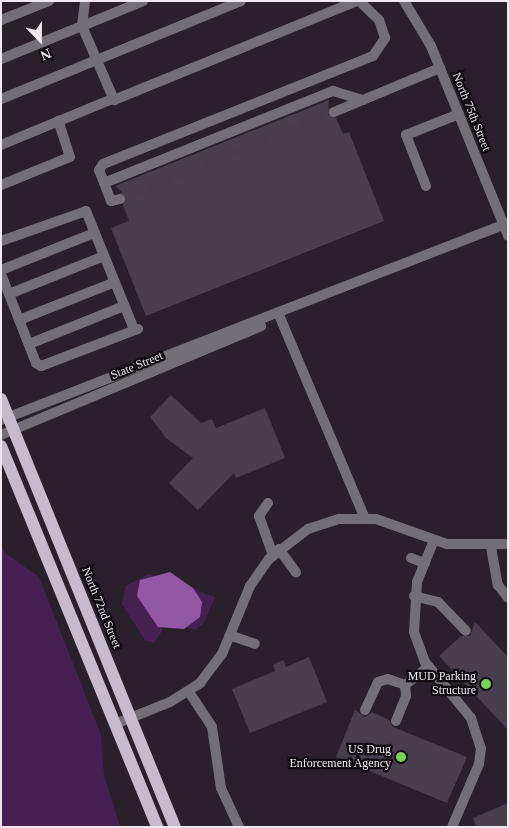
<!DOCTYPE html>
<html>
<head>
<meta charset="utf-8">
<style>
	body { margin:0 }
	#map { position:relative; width:509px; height:828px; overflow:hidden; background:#29202c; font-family:"Times New Roman",serif }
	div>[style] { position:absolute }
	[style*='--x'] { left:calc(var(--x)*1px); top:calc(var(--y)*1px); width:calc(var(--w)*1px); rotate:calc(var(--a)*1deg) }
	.green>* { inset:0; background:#472053 }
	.water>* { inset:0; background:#9258a4 }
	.building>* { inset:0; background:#483e4c }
	.minor-tunnel>* { height:10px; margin-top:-5px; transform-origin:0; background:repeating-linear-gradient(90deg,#473e4a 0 10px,transparent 0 15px) }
	.minor>* { height:10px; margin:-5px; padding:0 5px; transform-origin:5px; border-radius:5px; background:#746f76 }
	.major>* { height:12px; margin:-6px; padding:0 6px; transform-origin:6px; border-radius:6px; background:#c6bbca }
	.dots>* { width:14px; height:14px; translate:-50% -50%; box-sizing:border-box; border:2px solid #0f0b11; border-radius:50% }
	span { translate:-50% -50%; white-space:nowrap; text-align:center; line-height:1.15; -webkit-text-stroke:4.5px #0f0b11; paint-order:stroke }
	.street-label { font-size:12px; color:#efe8f1 }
	.poi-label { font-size:12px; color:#efe8f1 }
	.right { translate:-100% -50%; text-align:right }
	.frame { position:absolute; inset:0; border:2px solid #efe8f1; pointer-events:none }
	.north { position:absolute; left:15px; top:15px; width:50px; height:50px; -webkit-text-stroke:4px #0f0b11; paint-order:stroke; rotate:158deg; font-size:14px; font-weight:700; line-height:20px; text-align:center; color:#efe8f1 }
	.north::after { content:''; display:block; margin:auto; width:18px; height:22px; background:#efe8f1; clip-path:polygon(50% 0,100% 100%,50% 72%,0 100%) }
</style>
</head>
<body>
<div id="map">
	<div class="green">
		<div style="clip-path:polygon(1px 545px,5px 553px,39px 577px,101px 735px,104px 775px,120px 827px,1px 827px)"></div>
		<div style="clip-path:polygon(148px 574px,155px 576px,162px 631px,154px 643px,145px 640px,122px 604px,126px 586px)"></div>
		<div style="clip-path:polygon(187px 585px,215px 598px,203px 624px,194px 630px,185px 626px)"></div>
	</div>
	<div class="water">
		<div style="clip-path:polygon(170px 572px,193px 588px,202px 602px,200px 617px,184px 629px,158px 627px,137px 596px,140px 580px)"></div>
	</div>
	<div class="building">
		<div style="clip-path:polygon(329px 100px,328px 115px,336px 118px,343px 134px,349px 132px,384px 221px,146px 316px,111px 228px,129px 221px,123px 205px,127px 197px,115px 186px)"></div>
		<div style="clip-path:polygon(171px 395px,201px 423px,212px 419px,216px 428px,265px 408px,285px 458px,236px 478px,234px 473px,198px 510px,169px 483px,193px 458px,166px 438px,150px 417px)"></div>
		<div style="clip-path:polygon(475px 622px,508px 657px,508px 730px,439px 656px,461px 636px,470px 636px)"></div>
		<div style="clip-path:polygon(309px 657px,327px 702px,250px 733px,232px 689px,275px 671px,273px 665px,283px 660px,286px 667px)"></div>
		<div style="clip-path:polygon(355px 710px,365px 717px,372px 712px,389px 720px,393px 727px,467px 757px,447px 803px,336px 757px)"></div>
		<div style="clip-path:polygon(508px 803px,508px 827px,476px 827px,473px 818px)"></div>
	</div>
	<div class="minor-tunnel">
		<div style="--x:120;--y:199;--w:231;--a:-22.1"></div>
	</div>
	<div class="minor">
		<div style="--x:143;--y:1;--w:66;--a:157.7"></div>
		<div style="--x:82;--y:26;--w:81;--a:66.6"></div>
		<div style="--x:114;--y:100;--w:262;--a:-22.2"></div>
		<div style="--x:404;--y:1;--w:52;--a:59"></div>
		<div style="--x:431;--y:46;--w:205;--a:67.9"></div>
		<div style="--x:1;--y:20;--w:52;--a:-21.6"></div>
		<div style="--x:1;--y:59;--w:87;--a:-22.2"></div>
		<div style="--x:82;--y:26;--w:25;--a:-83"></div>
		<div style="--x:1;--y:99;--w:259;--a:-22.2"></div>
		<div style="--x:334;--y:112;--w:115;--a:-22.5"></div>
		<div style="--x:1;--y:145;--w:120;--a:-22.5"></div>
		<div style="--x:104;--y:183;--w:247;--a:-21.9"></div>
		<div style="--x:333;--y:91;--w:31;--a:17"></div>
		<div style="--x:1;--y:185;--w:74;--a:-22.1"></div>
		<div style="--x:70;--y:157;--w:38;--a:-108"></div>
		<div style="--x:426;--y:186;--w:55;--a:-111.4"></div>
		<div style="--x:406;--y:135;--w:57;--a:-21.6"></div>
		<div style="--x:120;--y:199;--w:9;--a:167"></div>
		<div style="--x:111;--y:201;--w:33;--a:-111"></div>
		<div style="--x:99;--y:170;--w:7;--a:-56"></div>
		<div style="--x:103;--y:164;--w:291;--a:-21.8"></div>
		<div style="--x:373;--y:56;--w:22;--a:-56"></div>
		<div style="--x:385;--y:38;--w:19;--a:-108"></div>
		<div style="--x:379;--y:20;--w:28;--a:-136"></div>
		<div style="--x:1;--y:241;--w:90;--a:-19.4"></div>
		<div style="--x:86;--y:211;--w:127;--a:67.9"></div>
		<div style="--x:1;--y:270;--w:100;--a:-21.7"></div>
		<div style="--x:1;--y:274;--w:96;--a:68.5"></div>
		<div style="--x:36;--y:363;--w:6;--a:31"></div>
		<div style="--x:41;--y:366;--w:104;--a:-20.9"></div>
		<div style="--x:9;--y:294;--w:102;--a:-21.8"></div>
		<div style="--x:279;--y:315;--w:221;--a:67.1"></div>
		<div style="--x:19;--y:320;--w:103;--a:-21.6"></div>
		<div style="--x:29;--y:344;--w:102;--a:-21.8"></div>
		<div style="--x:1;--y:420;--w:544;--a:-21.23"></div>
		<div style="--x:1;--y:435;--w:282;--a:-22.7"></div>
		<div style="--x:268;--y:503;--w:16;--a:125"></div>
		<div style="--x:259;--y:516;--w:41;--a:70.3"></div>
		<div style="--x:434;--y:540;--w:45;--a:112"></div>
		<div style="--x:417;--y:582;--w:50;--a:93.4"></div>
		<div style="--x:414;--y:632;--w:32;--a:70"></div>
		<div style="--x:425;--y:662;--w:72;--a:50.6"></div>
		<div style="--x:471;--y:718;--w:32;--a:72"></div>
		<div style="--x:481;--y:748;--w:16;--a:97"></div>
		<div style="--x:479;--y:764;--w:69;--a:113.2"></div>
		<div style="--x:491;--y:547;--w:39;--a:80"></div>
		<div style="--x:498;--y:585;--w:16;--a:52"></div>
		<div style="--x:279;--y:549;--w:29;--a:54"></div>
		<div style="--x:411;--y:558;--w:15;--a:20"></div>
		<div style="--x:414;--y:596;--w:25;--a:14"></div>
		<div style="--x:438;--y:602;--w:40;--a:46"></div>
		<div style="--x:232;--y:636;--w:24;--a:19"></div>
		<div style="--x:189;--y:692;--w:42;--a:56.7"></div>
		<div style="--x:212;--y:727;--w:62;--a:81.6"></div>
		<div style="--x:221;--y:788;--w:43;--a:65.2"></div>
		<div style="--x:365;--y:710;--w:31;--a:-65"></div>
		<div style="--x:378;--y:682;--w:10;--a:-17"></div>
		<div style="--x:388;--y:679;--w:18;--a:19"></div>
		<div style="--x:396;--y:721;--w:27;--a:-68"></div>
		<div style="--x:406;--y:696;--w:11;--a:-95"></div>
		<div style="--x:405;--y:685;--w:29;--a:-38"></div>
		<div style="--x:115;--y:724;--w:59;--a:-21.8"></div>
		<div style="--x:170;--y:702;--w:36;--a:-32"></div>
		<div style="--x:200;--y:683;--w:36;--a:-53"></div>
		<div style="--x:222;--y:654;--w:74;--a:-67.6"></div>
		<div style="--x:250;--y:586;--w:33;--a:-55"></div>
		<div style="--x:269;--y:559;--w:49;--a:-37.6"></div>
		<div style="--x:308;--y:529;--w:33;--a:-18"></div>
		<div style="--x:339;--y:519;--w:37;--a:0"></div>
		<div style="--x:376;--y:519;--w:75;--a:19.4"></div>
		<div style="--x:447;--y:544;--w:61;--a:0"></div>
	</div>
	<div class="major">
		<div style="--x:1;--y:399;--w:462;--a:67.9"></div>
		<div style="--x:1;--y:446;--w:412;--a:67.7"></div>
	</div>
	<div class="dots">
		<div style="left:486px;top:684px;background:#79d157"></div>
		<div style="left:401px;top:757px;background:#79d157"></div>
	</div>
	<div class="street-label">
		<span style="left:471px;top:112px;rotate:68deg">North 75th Street</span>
		<span style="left:137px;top:366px;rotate:-22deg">State Street</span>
		<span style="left:101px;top:608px;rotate:68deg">North 72nd Street</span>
	</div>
	<div class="poi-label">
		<span class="right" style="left:476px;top:684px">MUD Parking<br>Structure</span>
		<span class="right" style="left:391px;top:757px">US Drug<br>Enforcement Agency</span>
	</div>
	<div class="frame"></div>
	<div class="north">N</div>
</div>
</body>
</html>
